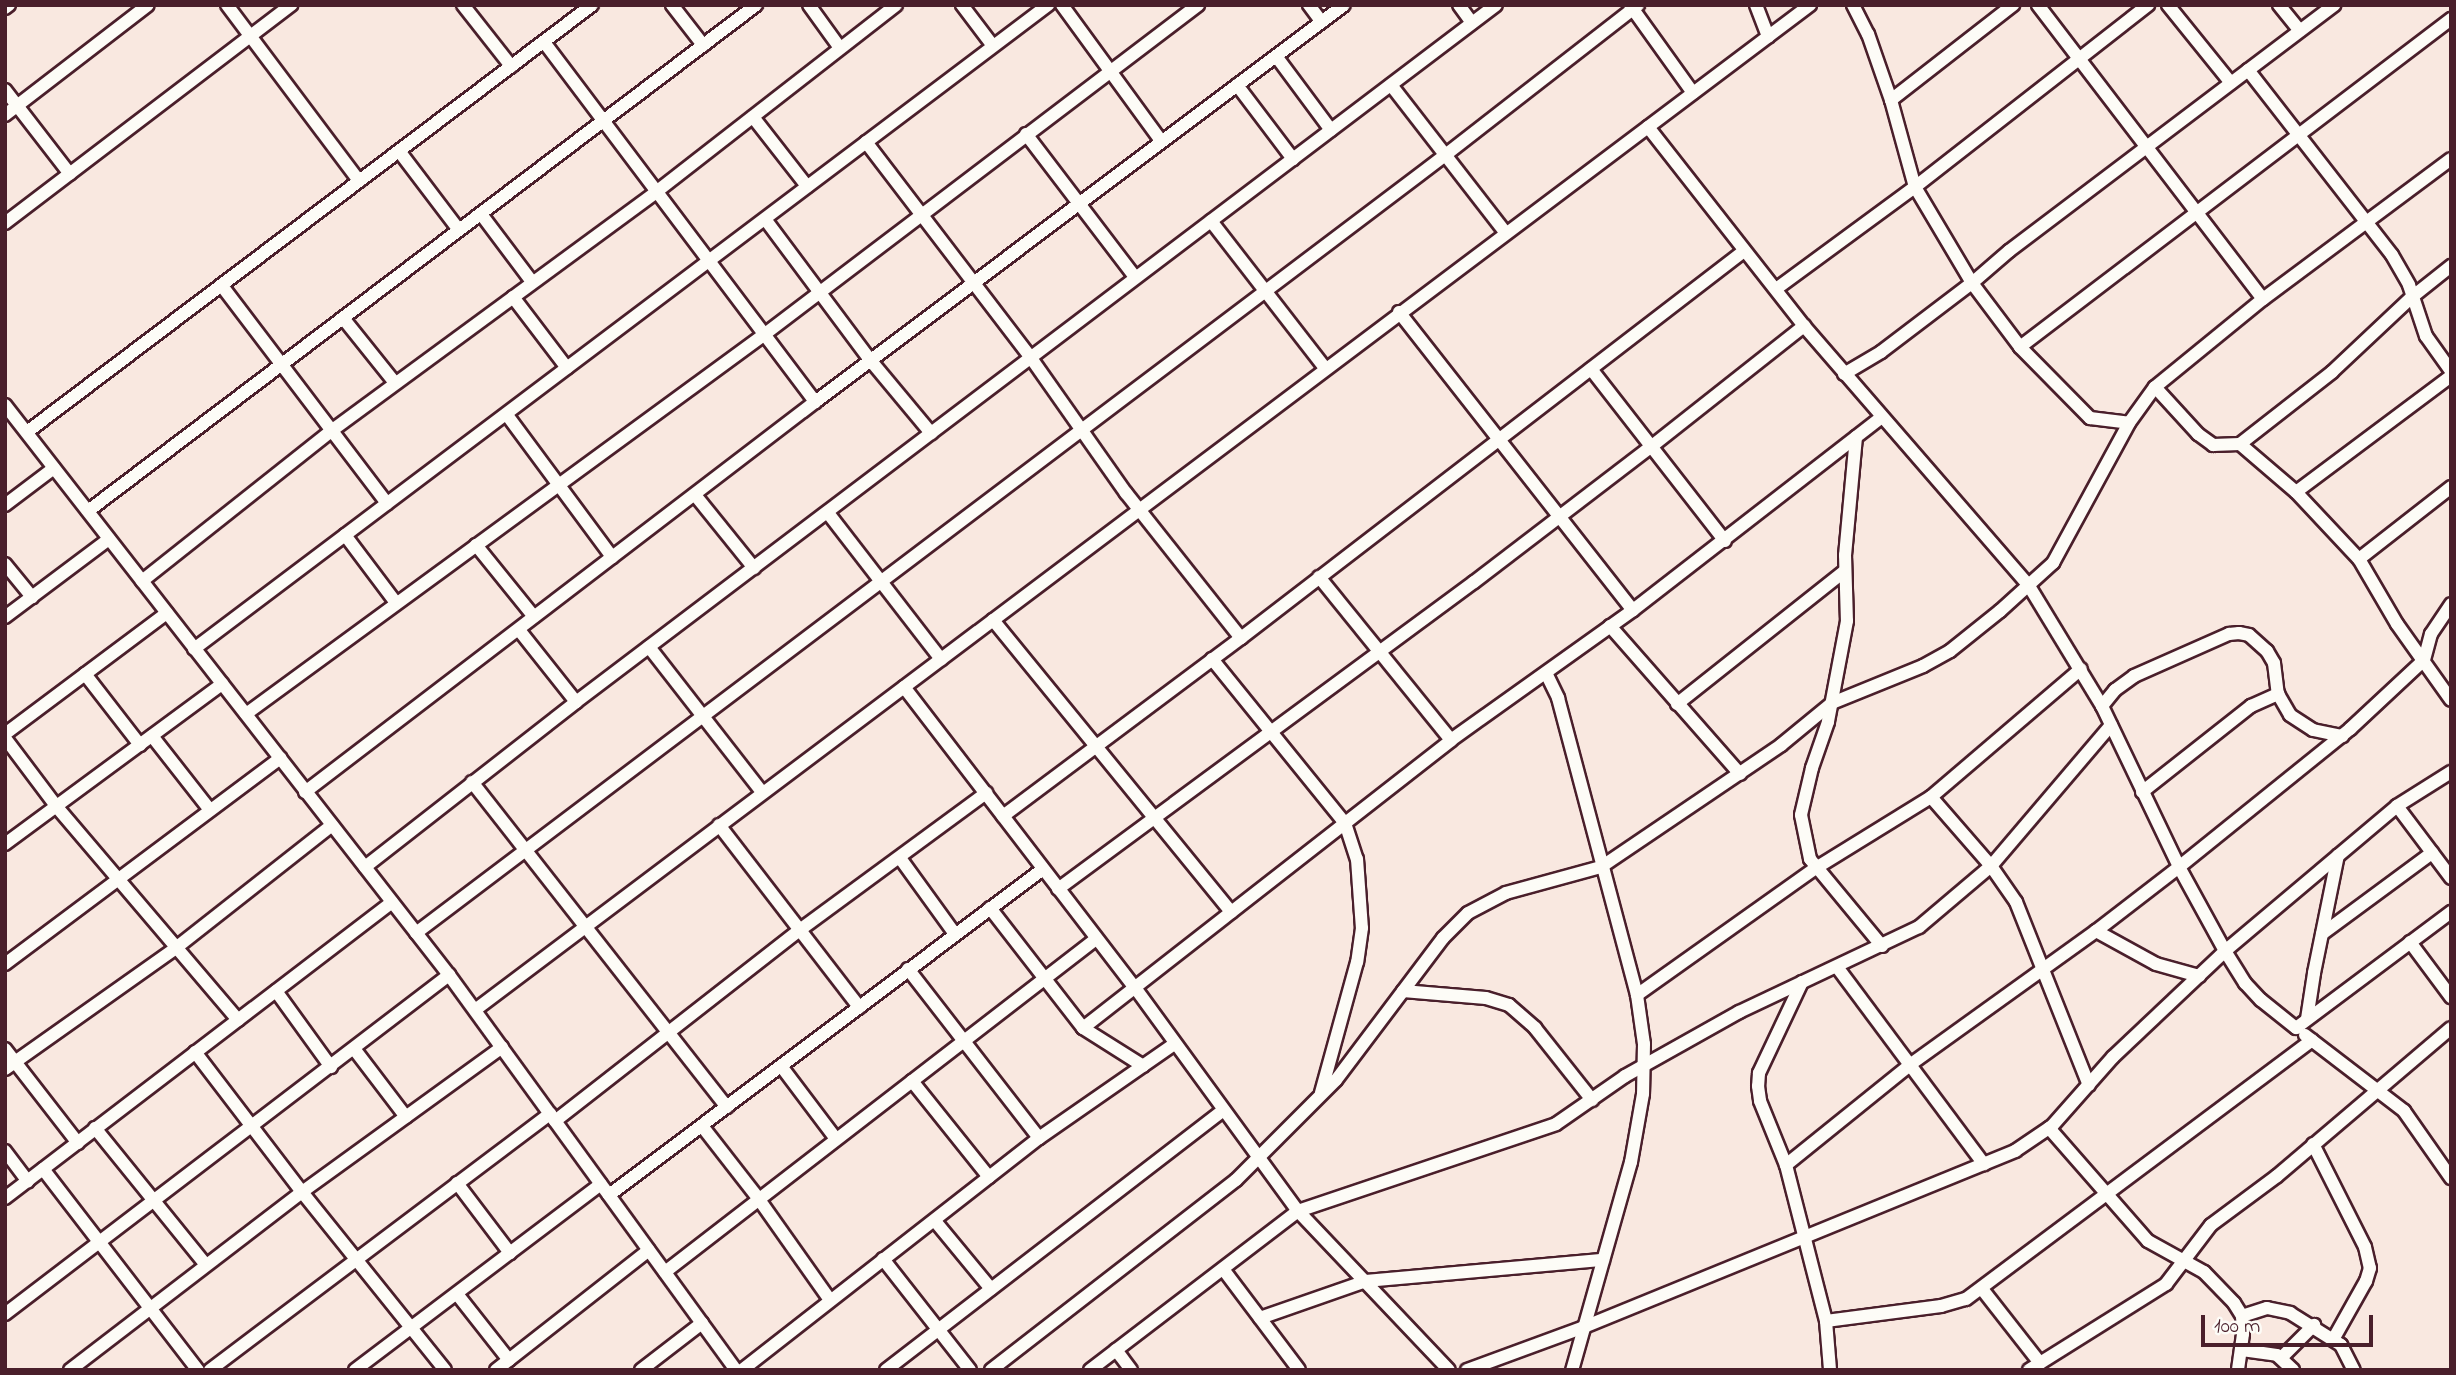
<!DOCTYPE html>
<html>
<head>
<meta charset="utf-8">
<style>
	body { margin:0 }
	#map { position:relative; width:2456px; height:1375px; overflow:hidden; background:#f9e8e0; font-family:"Indie Flower",sans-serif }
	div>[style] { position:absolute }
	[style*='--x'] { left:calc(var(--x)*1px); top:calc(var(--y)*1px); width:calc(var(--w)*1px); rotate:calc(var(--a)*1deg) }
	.roads { filter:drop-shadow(2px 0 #4a1f2b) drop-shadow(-2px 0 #4a1f2b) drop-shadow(0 2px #4a1f2b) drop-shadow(0 -2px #4a1f2b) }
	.minor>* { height:12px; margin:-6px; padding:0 6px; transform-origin:6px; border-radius:6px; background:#fdfcf7 }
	span { translate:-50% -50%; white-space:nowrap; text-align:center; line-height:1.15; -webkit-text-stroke:7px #fdfcf7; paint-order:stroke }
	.frame { position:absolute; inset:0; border:7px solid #4a1f2b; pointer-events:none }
	.scale { position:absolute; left:2201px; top:1315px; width:172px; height:32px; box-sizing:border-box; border:4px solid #4a1f2b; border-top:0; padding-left:9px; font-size:21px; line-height:24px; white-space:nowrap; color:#4a1f2b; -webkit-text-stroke:5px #fdfcf7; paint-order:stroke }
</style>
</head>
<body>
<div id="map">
	<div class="roads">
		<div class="minor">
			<div style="--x:227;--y:5;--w:220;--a:53.1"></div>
			<div style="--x:463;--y:5;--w:78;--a:51.8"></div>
			<div style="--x:672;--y:5;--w:51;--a:52.2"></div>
			<div style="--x:809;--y:5;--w:53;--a:54.2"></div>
			<div style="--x:962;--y:5;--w:51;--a:52.9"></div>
			<div style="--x:1062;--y:5;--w:168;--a:53.9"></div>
			<div style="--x:1309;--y:5;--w:21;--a:53"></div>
			<div style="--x:1459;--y:5;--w:22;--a:54"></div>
			<div style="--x:1630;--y:5;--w:108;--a:54.4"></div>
			<div style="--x:1756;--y:5;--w:34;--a:69"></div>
			<div style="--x:1853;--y:5;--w:33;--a:63"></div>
			<div style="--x:1868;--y:34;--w:70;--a:70.8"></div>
			<div style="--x:1891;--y:100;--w:90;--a:74.6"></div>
			<div style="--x:1915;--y:187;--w:112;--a:59.3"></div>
			<div style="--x:1972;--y:283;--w:80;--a:53.1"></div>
			<div style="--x:2020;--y:347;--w:100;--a:45.4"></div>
			<div style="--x:2090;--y:418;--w:39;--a:7"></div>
			<div style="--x:2038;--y:5;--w:370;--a:52.6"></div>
			<div style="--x:2168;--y:5;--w:100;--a:51.1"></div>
			<div style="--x:2279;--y:5;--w:33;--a:51"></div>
			<div style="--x:5;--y:8;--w:5;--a:-37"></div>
			<div style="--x:544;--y:42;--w:451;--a:53"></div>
			<div style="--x:1276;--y:56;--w:92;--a:53.4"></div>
			<div style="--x:2248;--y:70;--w:234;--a:52.1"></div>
			<div style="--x:2392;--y:255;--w:34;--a:60"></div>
			<div style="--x:2409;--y:285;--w:54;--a:71.6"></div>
			<div style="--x:2426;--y:336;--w:43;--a:54.5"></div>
			<div style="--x:1237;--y:85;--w:93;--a:52.9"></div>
			<div style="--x:1391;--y:85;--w:187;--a:52.2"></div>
			<div style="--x:5;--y:90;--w:106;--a:52.3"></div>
			<div style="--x:1891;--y:100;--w:155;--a:-37.9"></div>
			<div style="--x:5;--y:115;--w:180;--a:-37.6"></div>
			<div style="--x:753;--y:117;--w:88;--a:52"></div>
			<div style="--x:1648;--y:127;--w:253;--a:51.9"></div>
			<div style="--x:1804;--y:326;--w:344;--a:49.1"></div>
			<div style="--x:2029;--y:586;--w:140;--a:58.7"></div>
			<div style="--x:2102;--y:706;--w:178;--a:64.4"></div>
			<div style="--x:2179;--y:867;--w:96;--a:61.3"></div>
			<div style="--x:2225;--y:951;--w:38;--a:58"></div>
			<div style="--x:2245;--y:983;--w:23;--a:47"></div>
			<div style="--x:2261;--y:1000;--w:45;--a:38.7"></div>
			<div style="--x:2296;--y:1028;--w:194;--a:-36.8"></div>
			<div style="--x:1026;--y:134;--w:180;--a:52.7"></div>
			<div style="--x:866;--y:142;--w:272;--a:52.6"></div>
			<div style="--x:1031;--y:358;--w:165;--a:54.9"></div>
			<div style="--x:1126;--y:493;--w:185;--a:51.6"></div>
			<div style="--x:399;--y:151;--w:99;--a:52.8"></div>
			<div style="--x:481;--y:214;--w:85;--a:53.1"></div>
			<div style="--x:765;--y:219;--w:177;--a:53.3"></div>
			<div style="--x:871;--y:361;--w:94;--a:50.2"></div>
			<div style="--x:1211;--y:221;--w:186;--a:52.2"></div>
			<div style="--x:5;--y:223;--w:360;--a:-37.3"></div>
			<div style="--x:222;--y:286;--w:273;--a:52.8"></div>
			<div style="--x:1776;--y:289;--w:172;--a:-36.3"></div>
			<div style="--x:1915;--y:187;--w:296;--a:-38"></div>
			<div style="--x:513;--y:297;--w:89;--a:52.7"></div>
			<div style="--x:1399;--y:312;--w:379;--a:51.9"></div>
			<div style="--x:343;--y:318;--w:83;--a:51.3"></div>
			<div style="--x:2020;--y:347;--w:542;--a:-37.27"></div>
			<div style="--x:1591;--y:369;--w:218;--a:52.1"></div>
			<div style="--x:1844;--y:374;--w:43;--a:-30.7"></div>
			<div style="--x:1881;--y:352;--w:114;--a:-37.2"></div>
			<div style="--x:1972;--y:283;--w:49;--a:-40.9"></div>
			<div style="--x:2009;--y:251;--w:408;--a:-37.1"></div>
			<div style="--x:2155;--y:387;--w:64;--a:47.5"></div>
			<div style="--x:2198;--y:434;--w:19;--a:36"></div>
			<div style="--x:2213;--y:445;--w:27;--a:-2"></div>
			<div style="--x:2240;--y:444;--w:74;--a:40.6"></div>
			<div style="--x:2296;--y:492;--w:92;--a:46.8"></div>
			<div style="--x:2359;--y:559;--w:75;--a:59.7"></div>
			<div style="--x:2397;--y:624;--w:93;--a:54.6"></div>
			<div style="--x:5;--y:405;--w:723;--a:52.08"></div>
			<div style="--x:449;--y:975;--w:488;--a:54"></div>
			<div style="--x:507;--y:415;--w:177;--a:53.5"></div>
			<div style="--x:27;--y:432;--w:708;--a:-37.08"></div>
			<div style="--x:1856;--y:437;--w:119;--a:95.3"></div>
			<div style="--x:1845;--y:555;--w:66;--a:88.3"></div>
			<div style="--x:1847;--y:621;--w:103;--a:100.7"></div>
			<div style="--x:1828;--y:722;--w:49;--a:109.2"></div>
			<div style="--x:1812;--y:768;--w:48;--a:103.2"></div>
			<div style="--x:1801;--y:815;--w:45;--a:78.4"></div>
			<div style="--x:1810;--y:859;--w:113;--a:50.4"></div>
			<div style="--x:2240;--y:444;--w:117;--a:-38"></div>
			<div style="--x:2332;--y:372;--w:110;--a:-43.2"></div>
			<div style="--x:2412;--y:297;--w:50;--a:-38.5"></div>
			<div style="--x:2296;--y:492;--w:194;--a:-36.8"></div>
			<div style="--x:695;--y:495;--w:94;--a:51.1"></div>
			<div style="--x:5;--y:505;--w:61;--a:-37.1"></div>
			<div style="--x:88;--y:511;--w:838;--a:-37.14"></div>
			<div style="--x:828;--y:513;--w:185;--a:52.3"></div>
			<div style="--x:345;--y:535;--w:85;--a:53.1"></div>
			<div style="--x:476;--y:545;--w:92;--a:51.1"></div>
			<div style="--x:2359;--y:559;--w:117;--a:-38"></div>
			<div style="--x:5;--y:564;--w:43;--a:50.7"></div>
			<div style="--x:1319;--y:577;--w:210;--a:51"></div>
			<div style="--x:142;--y:581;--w:241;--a:-38.4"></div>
			<div style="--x:331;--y:431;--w:403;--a:-36.3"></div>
			<div style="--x:656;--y:192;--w:304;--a:-37.9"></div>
			<div style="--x:5;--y:617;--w:130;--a:-36.9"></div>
			<div style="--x:993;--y:620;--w:377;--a:50.8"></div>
			<div style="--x:1610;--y:626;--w:197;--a:48.7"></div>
			<div style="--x:519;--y:630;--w:92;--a:51.6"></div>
			<div style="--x:649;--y:647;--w:184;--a:52.1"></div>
			<div style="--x:194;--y:649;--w:1070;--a:-37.02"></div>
			<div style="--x:1212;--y:659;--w:211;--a:51"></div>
			<div style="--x:1345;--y:823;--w:38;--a:72"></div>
			<div style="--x:1357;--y:859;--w:69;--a:85.9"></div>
			<div style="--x:1362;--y:928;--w:34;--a:98"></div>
			<div style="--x:1357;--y:962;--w:136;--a:105.4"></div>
			<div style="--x:1546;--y:673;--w:28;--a:64"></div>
			<div style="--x:1558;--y:698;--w:307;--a:75.1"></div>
			<div style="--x:1637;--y:995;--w:49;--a:81.9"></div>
			<div style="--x:1644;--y:1044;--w:50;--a:91.1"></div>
			<div style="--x:1643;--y:1094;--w:69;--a:100"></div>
			<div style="--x:1631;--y:1162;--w:216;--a:105.8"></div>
			<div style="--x:85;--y:674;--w:90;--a:52.2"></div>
			<div style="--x:904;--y:687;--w:381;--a:52.5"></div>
			<div style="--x:1136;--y:989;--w:275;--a:53.9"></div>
			<div style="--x:1298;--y:1211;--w:219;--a:46.5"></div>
			<div style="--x:1677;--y:704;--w:214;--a:-38.4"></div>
			<div style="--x:2102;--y:706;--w:21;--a:-51"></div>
			<div style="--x:2115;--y:690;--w:24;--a:-36"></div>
			<div style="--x:2134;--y:676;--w:104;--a:-23.9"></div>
			<div style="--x:2229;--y:634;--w:10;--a:-6"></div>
			<div style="--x:2239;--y:633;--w:10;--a:11"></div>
			<div style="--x:2249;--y:635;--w:24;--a:42"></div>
			<div style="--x:2267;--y:651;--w:14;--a:60"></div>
			<div style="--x:2274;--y:663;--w:31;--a:83"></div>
			<div style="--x:2278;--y:694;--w:24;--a:60"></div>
			<div style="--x:2290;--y:715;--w:27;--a:33"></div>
			<div style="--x:2313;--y:730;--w:30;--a:12"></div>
			<div style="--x:246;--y:714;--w:643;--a:-36.21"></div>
			<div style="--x:765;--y:334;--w:544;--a:-37.23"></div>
			<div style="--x:5;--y:734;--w:202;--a:-36.8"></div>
			<div style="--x:152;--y:736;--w:94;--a:51.9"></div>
			<div style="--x:5;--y:738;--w:85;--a:53.1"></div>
			<div style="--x:56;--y:806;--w:281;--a:49.6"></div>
			<div style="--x:472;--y:782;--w:413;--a:51.9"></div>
			<div style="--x:305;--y:792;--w:642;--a:-37.41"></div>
			<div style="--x:815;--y:402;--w:661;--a:-36.89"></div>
			<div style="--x:2142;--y:792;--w:139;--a:-38.3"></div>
			<div style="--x:2251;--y:706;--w:30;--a:-24"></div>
			<div style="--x:1931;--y:797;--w:91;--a:49"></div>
			<div style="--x:1991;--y:866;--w:44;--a:55.2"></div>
			<div style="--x:2016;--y:902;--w:197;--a:68.3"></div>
			<div style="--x:2397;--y:806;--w:90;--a:53.1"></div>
			<div style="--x:1003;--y:816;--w:297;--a:-36.8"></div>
			<div style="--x:1241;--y:638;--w:635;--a:-37.57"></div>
			<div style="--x:719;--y:825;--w:230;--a:52.4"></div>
			<div style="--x:5;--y:844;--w:270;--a:-36.4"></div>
			<div style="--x:900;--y:858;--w:94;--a:54.1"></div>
			<div style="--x:365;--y:867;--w:268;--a:-38"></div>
			<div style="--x:576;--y:702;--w:1154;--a:-37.15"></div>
			<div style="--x:1058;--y:889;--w:517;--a:-36.43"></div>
			<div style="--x:1474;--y:582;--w:224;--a:-37.4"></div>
			<div style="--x:1652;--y:446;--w:194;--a:-38.3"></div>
			<div style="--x:990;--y:908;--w:152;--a:52.2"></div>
			<div style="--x:1083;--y:1028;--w:71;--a:32.3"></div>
			<div style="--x:2096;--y:931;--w:68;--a:28.8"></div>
			<div style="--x:2156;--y:964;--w:45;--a:15.6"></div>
			<div style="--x:416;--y:933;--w:1289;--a:-37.08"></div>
			<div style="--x:1444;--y:156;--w:246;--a:-37.9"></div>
			<div style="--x:2322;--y:934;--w:137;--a:-36.4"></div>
			<div style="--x:2410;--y:942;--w:69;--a:53.3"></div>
			<div style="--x:5;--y:964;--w:344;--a:-36.8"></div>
			<div style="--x:1837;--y:967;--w:246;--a:53.3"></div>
			<div style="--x:908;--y:969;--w:214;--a:52.2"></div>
			<div style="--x:1802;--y:982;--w:101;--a:115.3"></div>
			<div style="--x:1759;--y:1073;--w:13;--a:94"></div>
			<div style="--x:1758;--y:1086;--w:15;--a:82"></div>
			<div style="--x:1760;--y:1101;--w:69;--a:67.9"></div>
			<div style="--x:1786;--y:1165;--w:161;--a:75.6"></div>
			<div style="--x:1826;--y:1321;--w:49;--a:85.3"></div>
			<div style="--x:276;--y:991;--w:94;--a:54.1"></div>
			<div style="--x:1403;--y:991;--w:83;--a:4.8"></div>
			<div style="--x:1486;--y:998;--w:24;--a:17"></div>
			<div style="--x:1509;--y:1005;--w:35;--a:41"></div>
			<div style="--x:1535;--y:1028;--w:92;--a:51.6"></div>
			<div style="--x:1637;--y:995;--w:219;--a:-35.4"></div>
			<div style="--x:1816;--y:868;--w:135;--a:-31.7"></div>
			<div style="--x:1931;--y:797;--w:197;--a:-40.5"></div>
			<div style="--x:475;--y:1010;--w:1671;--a:-36.97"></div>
			<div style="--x:2307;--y:1019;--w:47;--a:-81.3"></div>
			<div style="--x:2314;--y:973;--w:120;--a:-78.5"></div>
			<div style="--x:1083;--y:1028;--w:467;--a:-38"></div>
			<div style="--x:1451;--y:740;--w:224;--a:-35.5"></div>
			<div style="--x:1633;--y:610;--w:315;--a:-37.8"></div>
			<div style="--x:2305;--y:1035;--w:125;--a:37.5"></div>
			<div style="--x:2404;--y:1111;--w:82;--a:55"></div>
			<div style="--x:5;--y:1049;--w:119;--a:52.2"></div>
			<div style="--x:355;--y:1050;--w:84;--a:52.7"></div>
			<div style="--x:195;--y:1052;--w:176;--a:52.6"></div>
			<div style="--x:302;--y:1192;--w:228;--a:51.2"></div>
			<div style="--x:781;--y:1066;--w:91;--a:53"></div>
			<div style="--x:5;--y:1069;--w:211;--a:-35.3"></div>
			<div style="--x:177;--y:947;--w:197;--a:-38.2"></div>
			<div style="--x:912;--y:1081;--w:123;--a:51.3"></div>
			<div style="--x:555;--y:1121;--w:312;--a:-38"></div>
			<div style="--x:801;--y:929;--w:230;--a:-36.3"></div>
			<div style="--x:702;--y:1126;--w:91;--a:52.1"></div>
			<div style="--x:758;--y:1198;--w:125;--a:54.8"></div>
			<div style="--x:95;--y:1128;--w:176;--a:51"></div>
			<div style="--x:2049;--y:1128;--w:150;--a:48.8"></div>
			<div style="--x:2148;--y:1241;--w:64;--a:29"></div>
			<div style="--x:2204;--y:1272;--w:43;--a:45.9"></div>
			<div style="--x:2234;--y:1303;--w:15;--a:58"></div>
			<div style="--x:2242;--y:1316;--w:18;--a:87"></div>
			<div style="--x:2243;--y:1334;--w:36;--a:98"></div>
			<div style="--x:2313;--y:1144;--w:115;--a:63.2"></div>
			<div style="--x:2365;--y:1247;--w:22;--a:77"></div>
			<div style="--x:2370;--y:1268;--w:14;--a:107"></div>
			<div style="--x:2366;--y:1281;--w:65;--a:119.3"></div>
			<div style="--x:5;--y:1151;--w:38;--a:53"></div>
			<div style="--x:1786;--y:1165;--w:161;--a:-38.9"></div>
			<div style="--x:1911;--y:1064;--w:228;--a:-35.7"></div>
			<div style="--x:2096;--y:931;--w:105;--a:-37.6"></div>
			<div style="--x:2179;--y:867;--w:220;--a:-38.9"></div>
			<div style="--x:2350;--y:729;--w:101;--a:-43"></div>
			<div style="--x:2424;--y:660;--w:27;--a:-75"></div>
			<div style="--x:2431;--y:634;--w:36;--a:-56"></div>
			<div style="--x:43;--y:1169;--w:254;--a:52.4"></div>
			<div style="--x:457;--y:1183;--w:88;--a:52.9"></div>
			<div style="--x:609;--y:1195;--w:543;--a:-36.91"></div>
			<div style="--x:5;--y:1198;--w:487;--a:-37.4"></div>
			<div style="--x:935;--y:1221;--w:88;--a:50.5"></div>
			<div style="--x:883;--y:1259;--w:141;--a:51.9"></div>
			<div style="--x:1223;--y:1269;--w:126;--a:53"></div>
			<div style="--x:665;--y:1272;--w:545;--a:-37.69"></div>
			<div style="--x:1982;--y:1289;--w:94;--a:51.9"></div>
			<div style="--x:457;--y:1294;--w:84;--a:51.8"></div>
			<div style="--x:5;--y:1314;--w:559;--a:-37.36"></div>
			<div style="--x:2242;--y:1316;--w:26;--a:-18"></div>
			<div style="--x:2267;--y:1308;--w:24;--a:12"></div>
			<div style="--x:2290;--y:1313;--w:60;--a:32.1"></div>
			<div style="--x:2341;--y:1345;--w:28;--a:63"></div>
			<div style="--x:1260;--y:1318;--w:112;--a:-19.2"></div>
			<div style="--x:1366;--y:1281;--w:238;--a:-5.1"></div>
			<div style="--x:1826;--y:1321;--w:116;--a:-7.4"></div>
			<div style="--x:1941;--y:1306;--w:26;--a:-16"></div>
			<div style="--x:1966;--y:1299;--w:432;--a:-36.8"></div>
			<div style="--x:1116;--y:1350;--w:25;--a:53"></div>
			<div style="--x:2242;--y:1350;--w:35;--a:8"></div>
			<div style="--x:2277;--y:1355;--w:22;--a:43"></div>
			<div style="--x:2281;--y:1358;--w:47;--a:-45"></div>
			<div style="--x:70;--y:1370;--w:292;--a:-37.5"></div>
			<div style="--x:302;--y:1192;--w:247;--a:-35.9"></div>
			<div style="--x:210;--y:1370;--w:426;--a:-37"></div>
			<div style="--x:355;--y:1370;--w:308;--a:-37.1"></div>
			<div style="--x:496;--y:1370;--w:194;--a:-38.1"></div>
			<div style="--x:641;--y:1370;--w:77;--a:-37.6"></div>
			<div style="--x:742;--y:1370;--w:377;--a:-38"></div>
			<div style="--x:1039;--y:1138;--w:165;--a:-34.8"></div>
			<div style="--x:886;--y:1370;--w:424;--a:-37.6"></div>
			<div style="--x:991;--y:1370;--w:310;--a:-37.8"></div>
			<div style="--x:1236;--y:1180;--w:141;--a:-45"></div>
			<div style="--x:1336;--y:1080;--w:178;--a:-53"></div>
			<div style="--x:1443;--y:938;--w:35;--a:-45"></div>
			<div style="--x:1468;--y:913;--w:43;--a:-27.8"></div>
			<div style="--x:1506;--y:893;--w:98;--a:-15.3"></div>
			<div style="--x:1601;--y:867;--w:217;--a:-34.1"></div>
			<div style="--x:1781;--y:745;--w:66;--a:-39.5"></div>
			<div style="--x:1832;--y:703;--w:98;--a:-22.1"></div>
			<div style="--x:1923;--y:666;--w:31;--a:-29"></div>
			<div style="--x:1950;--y:651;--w:64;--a:-38.7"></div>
			<div style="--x:2000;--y:611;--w:72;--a:-42.2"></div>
			<div style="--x:2053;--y:563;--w:159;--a:-61.5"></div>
			<div style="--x:2129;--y:423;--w:44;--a:-54.2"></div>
			<div style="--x:2155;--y:387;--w:139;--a:-39.2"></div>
			<div style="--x:2263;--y:299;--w:234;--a:-36.7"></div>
			<div style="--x:1090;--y:1370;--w:262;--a:-37.4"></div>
			<div style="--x:1298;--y:1211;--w:272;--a:-18.6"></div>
			<div style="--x:1556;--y:1124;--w:84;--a:-34.8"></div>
			<div style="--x:1625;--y:1076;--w:131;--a:-29.3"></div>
			<div style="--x:1739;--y:1012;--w:199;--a:-25.3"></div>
			<div style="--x:1919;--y:927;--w:94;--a:-40.3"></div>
			<div style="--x:1991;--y:866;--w:185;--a:-49.6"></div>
			<div style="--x:1467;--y:1370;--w:125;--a:-20.2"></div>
			<div style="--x:1584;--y:1327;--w:466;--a:-22.2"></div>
			<div style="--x:2015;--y:1151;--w:45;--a:-34"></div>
			<div style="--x:2052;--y:1126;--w:92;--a:-48.5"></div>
			<div style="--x:2113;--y:1057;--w:154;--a:-43.4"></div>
			<div style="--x:2225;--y:951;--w:225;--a:-40.1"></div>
			<div style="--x:2397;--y:806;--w:64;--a:-32.2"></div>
			<div style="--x:2029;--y:1370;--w:162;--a:-32.1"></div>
			<div style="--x:2166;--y:1284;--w:74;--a:-52.7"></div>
			<div style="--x:2211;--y:1225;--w:82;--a:-36.6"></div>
			<div style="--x:2277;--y:1176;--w:228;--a:-40.4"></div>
		</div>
	</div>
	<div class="frame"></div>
	<div class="scale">100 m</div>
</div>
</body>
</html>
